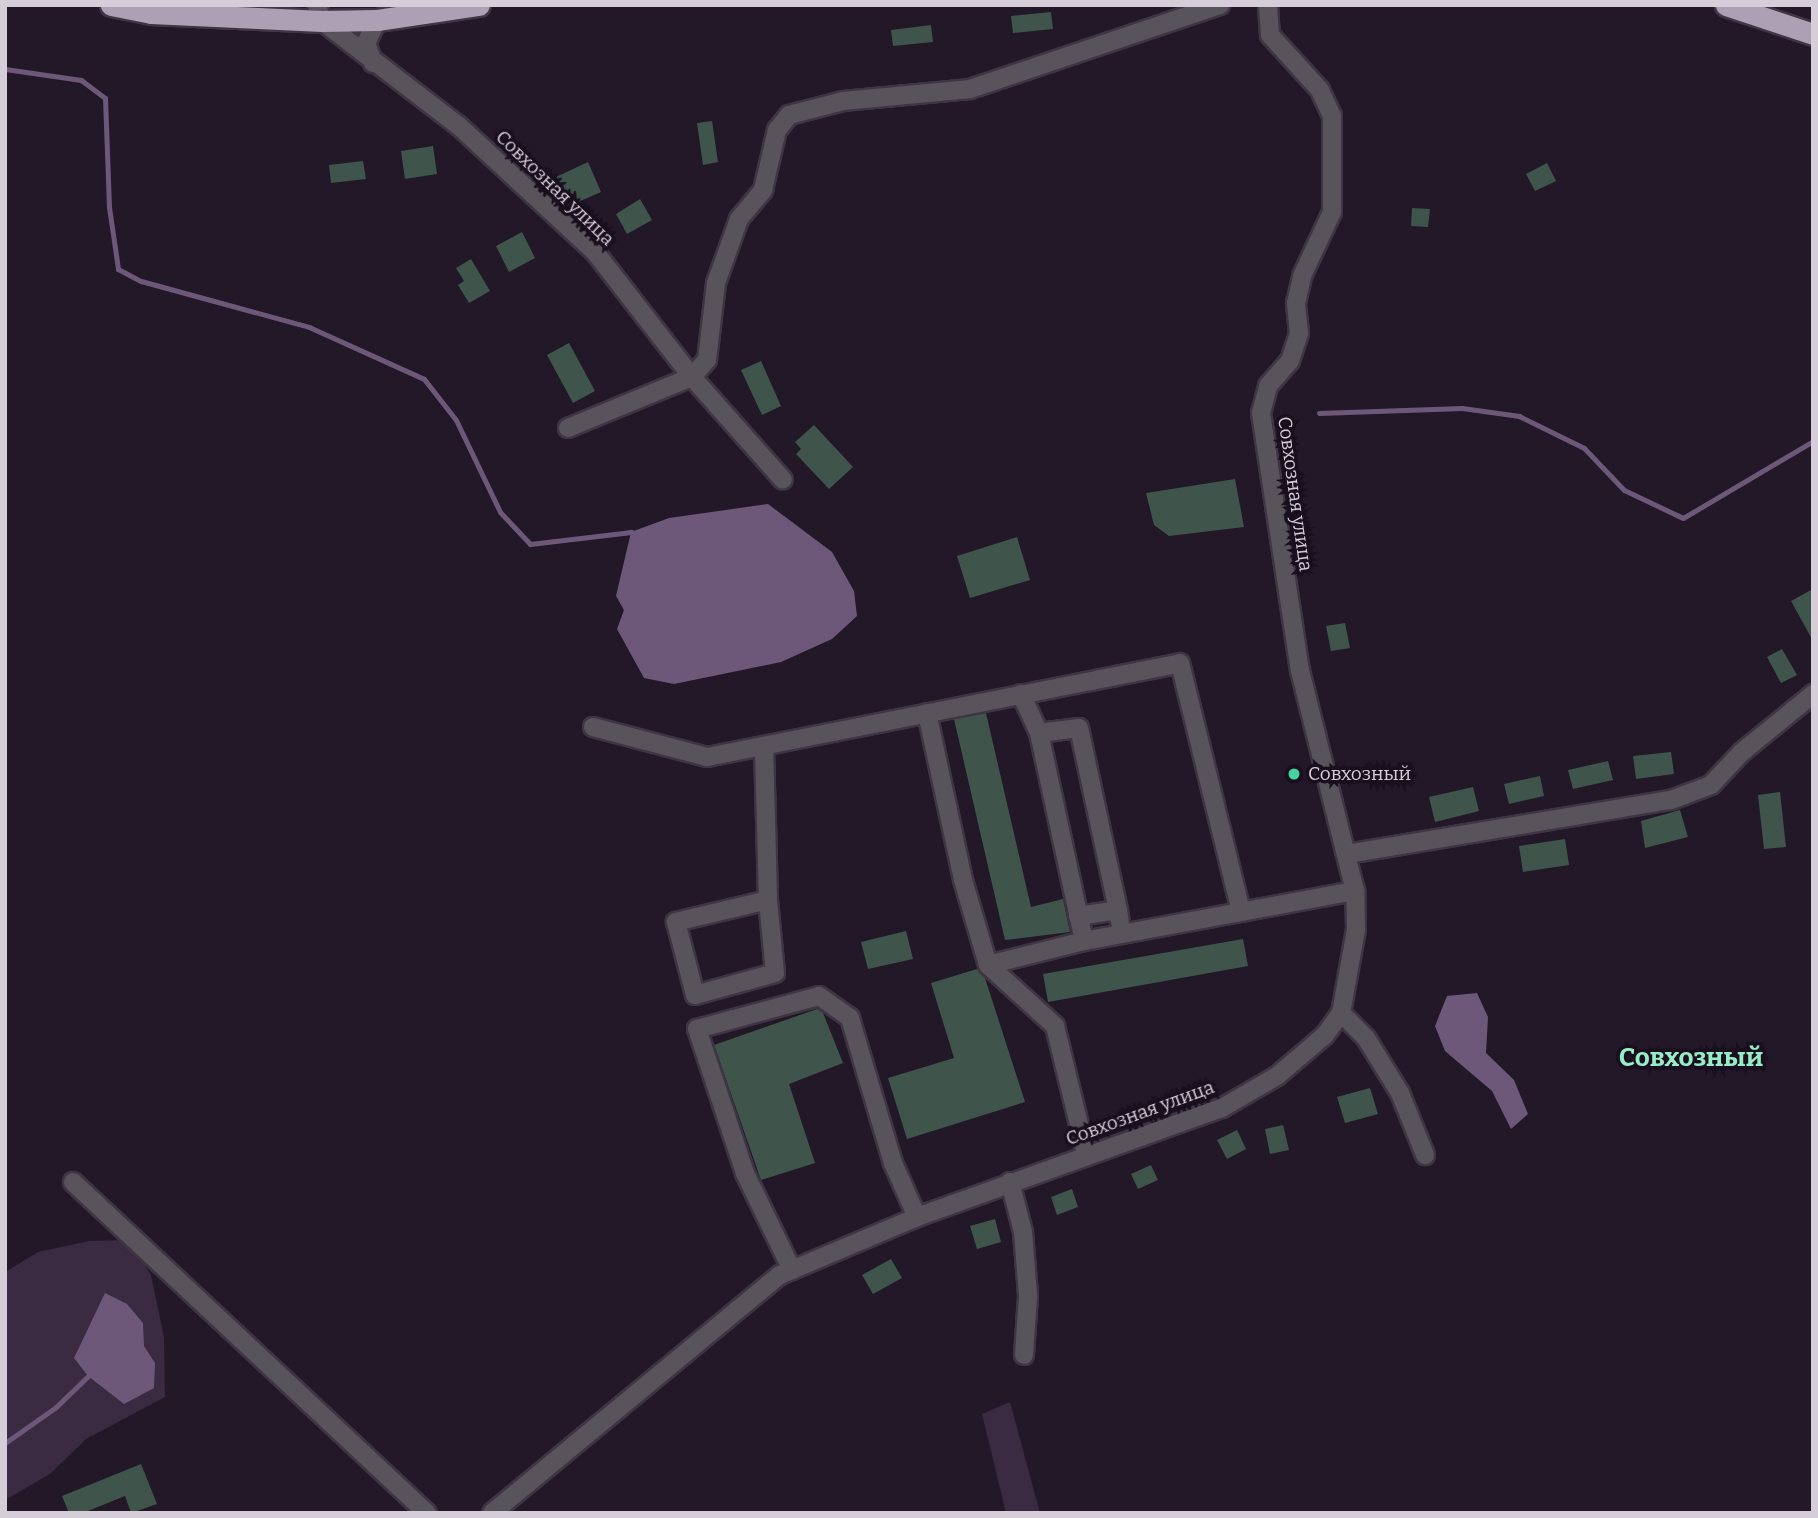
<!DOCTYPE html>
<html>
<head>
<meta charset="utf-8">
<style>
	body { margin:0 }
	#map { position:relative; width:1818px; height:1518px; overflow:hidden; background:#221828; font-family:Bitter,serif }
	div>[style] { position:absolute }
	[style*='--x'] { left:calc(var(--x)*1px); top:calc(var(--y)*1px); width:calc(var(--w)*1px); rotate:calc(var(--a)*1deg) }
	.green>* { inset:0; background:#3a2b42 }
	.water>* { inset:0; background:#6e587a }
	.stream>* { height:5px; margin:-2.5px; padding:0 2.5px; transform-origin:2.5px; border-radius:2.5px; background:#6e587a }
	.building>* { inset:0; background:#3f554b }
	.roads { filter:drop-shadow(2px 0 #3f3544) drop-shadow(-2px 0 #3f3544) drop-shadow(0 2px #3f3544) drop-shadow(0 -2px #3f3544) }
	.minor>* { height:18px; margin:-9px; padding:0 9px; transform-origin:9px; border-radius:9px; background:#59545c }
	.highway>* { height:21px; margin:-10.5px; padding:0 10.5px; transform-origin:10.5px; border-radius:10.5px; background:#ada0b4 }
	.dots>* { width:19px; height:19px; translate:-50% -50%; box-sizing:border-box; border:4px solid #190f1e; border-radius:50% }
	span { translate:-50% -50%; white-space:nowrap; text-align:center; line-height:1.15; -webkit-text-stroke:7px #190f1e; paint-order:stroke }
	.street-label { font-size:19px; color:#d5ced9 }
	.poi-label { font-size:19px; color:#d5ced9 }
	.left { translate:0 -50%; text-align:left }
	.district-label { font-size:26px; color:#97edc6; font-weight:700 }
	.frame { position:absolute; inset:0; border:7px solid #d5ced9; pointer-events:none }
</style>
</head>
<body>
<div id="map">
	<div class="green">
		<div style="clip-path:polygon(129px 1240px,151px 1275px,164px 1337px,165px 1397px,86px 1439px,50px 1474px,5px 1500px,7px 1271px,38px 1252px,89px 1241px)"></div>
		<div style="clip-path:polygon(1010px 1402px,1040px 1513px,1006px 1513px,982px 1414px)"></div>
	</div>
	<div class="water">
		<div style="clip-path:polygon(768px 504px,832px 552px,854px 591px,857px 616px,832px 639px,781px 662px,674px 684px,644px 678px,617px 629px,624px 610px,616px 596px,631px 532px,669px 518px)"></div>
		<div style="clip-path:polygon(1477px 993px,1488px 1017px,1486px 1053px,1514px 1080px,1528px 1114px,1511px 1129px,1492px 1091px,1445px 1051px,1435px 1026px,1447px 996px)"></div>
		<div style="clip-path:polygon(105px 1293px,127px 1304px,143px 1323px,144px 1346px,155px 1363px,154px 1388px,124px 1404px,88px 1376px,74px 1358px)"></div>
	</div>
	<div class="stream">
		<div style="--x:5;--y:69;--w:77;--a:8.2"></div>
		<div style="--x:81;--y:80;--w:30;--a:37"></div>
		<div style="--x:105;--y:98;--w:109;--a:87.9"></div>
		<div style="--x:109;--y:207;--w:63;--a:81.7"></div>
		<div style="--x:118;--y:269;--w:26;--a:28"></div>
		<div style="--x:141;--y:281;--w:174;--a:15.3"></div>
		<div style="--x:309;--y:327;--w:126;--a:24.3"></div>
		<div style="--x:424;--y:379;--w:52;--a:52"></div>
		<div style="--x:456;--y:420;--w:102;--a:64.4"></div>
		<div style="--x:500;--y:512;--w:44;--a:46.8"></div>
		<div style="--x:530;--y:544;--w:102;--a:-6.8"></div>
		<div style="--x:631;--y:532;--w:6;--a:31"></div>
		<div style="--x:1319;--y:413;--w:143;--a:-2"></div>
		<div style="--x:1462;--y:408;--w:58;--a:8"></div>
		<div style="--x:1519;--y:416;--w:72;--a:26.2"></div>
		<div style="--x:1584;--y:448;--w:58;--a:46.4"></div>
		<div style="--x:1624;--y:490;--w:65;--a:25.4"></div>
		<div style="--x:1683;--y:518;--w:151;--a:-30.6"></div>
		<div style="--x:5;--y:1443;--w:62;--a:-35.2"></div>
		<div style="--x:56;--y:1407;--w:45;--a:-44.1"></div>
	</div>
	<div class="building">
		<div style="clip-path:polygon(1051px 12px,1053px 29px,1013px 33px,1011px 16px)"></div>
		<div style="clip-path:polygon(931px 25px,933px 42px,893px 46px,891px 30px)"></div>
		<div style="clip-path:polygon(712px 121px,718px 162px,703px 165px,697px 123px)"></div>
		<div style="clip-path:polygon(433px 146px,437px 174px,405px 179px,401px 151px)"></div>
		<div style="clip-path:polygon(363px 161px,366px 179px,331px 183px,329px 165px)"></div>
		<div style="clip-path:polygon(588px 162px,601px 192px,569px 206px,556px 177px)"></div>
		<div style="clip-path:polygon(1547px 163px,1556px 181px,1535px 191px,1526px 174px)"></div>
		<div style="clip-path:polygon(640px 199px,652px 220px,627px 234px,616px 214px)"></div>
		<div style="clip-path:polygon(1412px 208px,1430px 209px,1428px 227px,1411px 226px)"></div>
		<div style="clip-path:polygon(522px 232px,535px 258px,509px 272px,496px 246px)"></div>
		<div style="clip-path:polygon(471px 259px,490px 291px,469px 303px,458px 285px,464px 281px,456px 268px)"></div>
		<div style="clip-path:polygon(569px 343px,595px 391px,573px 403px,547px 355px)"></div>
		<div style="clip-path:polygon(761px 361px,781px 406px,762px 415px,741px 370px)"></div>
		<div style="clip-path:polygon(814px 425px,853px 467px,829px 489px,796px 454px,801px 449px,795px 442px)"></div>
		<div style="clip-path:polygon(1235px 479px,1244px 527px,1169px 536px,1154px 525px,1146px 493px)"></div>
		<div style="clip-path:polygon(1017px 537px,1030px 580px,970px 598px,957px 556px)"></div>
		<div style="clip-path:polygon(1813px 589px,1813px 641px,1791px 601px)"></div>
		<div style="clip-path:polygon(1345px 623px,1350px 648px,1331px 651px,1326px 626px)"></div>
		<div style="clip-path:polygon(1782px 649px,1797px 675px,1781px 683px,1767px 657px)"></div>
		<div style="clip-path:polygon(986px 713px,1031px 907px,1063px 899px,1070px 932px,1005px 940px,954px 719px)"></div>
		<div style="clip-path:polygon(1671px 752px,1674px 774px,1636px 779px,1633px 756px)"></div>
		<div style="clip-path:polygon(1608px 761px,1613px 780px,1573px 789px,1568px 770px)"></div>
		<div style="clip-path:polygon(1540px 776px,1544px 796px,1509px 804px,1504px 784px)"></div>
		<div style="clip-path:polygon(1473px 787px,1479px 811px,1435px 822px,1429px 797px)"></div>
		<div style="clip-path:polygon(1780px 792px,1786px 847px,1764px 849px,1758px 795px)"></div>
		<div style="clip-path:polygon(1680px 810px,1688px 837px,1645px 848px,1641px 821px)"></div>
		<div style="clip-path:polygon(1565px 839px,1569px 865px,1523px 872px,1519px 846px)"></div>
		<div style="clip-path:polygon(906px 931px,913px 959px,868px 969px,861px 942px)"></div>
		<div style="clip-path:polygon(1243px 939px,1248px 966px,1048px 1002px,1043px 974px)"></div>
		<div style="clip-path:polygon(977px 969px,985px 978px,1025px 1102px,907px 1139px,888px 1078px,954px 1058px,931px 983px)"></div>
		<div style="clip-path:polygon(817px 1009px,823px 1013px,843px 1063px,789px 1084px,815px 1163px,761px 1180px,714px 1045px)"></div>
		<div style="clip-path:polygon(1370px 1088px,1378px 1114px,1345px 1123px,1337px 1097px)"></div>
		<div style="clip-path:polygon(1283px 1125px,1289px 1150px,1270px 1154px,1265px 1129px)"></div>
		<div style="clip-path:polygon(1237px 1130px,1246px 1149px,1227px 1159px,1217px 1140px)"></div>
		<div style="clip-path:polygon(1151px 1165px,1158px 1180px,1138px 1189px,1131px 1174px)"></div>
		<div style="clip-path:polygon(1072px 1189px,1078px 1207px,1057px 1215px,1051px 1197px)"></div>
		<div style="clip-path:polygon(995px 1219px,1001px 1242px,977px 1249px,970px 1226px)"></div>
		<div style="clip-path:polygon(891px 1259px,902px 1278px,873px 1294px,862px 1275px)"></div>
		<div style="clip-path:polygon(141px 1464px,157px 1504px,131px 1513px,125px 1496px,83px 1513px,69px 1513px,62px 1496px)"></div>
	</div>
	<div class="roads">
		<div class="minor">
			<div style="--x:317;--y:5;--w:17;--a:73"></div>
			<div style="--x:322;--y:21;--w:173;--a:37.5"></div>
			<div style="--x:459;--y:126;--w:185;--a:42.8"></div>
			<div style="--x:595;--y:252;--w:158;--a:52.2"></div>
			<div style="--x:692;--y:377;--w:137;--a:48.5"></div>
			<div style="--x:373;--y:63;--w:21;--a:-109"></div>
			<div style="--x:366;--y:43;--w:25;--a:-64"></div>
			<div style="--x:568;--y:428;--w:134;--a:-22.4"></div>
			<div style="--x:692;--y:377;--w:23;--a:-49"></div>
			<div style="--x:707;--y:360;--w:78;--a:-83.3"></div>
			<div style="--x:716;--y:283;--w:68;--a:-70.2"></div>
			<div style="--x:739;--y:219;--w:38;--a:-50"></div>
			<div style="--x:763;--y:190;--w:62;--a:-76.9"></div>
			<div style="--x:777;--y:130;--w:19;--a:-51"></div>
			<div style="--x:789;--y:115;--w:56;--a:-14.5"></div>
			<div style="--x:843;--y:101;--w:128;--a:-5.4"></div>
			<div style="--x:970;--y:89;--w:264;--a:-18.6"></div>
			<div style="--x:1021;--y:694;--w:43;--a:65.2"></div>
			<div style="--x:1039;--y:733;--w:213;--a:77.8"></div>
			<div style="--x:1084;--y:941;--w:276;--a:-10.5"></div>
			<div style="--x:927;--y:713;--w:171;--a:77.8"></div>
			<div style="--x:963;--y:880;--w:89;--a:73.6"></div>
			<div style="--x:988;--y:965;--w:99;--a:-14"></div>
			<div style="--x:593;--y:727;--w:118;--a:14.7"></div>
			<div style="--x:707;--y:757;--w:482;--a:-11.2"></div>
			<div style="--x:1180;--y:663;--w:256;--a:76.2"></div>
			<div style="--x:1039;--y:733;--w:40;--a:-7.1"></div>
			<div style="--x:1079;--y:728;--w:186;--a:77.9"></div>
			<div style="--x:764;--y:746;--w:154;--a:88.5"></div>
			<div style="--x:768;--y:900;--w:95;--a:166.6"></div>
			<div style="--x:676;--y:922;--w:75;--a:75.4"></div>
			<div style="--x:695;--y:995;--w:83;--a:-15.4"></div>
			<div style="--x:775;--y:973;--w:73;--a:-95.5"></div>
			<div style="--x:1347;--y:854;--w:328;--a:-9.5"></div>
			<div style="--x:1671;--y:800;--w:43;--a:-20.6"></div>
			<div style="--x:1711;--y:785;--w:45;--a:-46.8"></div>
			<div style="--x:1742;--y:752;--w:92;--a:-39.2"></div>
			<div style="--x:1078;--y:916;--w:40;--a:-8.5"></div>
			<div style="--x:1118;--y:910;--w:12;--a:81"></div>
			<div style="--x:988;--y:965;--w:91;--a:42.3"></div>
			<div style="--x:1055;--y:1026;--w:131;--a:76.3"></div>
			<div style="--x:1341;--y:1013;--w:35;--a:45"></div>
			<div style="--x:1366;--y:1038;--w:65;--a:58.3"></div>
			<div style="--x:1400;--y:1093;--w:67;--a:68"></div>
			<div style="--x:73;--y:1182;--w:485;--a:43.1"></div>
			<div style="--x:1010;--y:1182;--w:52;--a:75.4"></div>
			<div style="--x:1023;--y:1232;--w:64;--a:85.5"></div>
			<div style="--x:1028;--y:1296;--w:59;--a:93.9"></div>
			<div style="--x:792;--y:1270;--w:108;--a:-115.9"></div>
			<div style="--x:745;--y:1173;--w:152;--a:-108.4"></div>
			<div style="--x:697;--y:1029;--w:126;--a:-15.1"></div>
			<div style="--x:819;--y:996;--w:38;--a:35"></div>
			<div style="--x:850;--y:1018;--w:151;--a:73.5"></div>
			<div style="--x:893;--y:1163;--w:59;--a:66"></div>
			<div style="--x:492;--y:1513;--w:374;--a:-39.6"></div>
			<div style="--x:780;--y:1275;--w:149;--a:-22.9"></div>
			<div style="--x:917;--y:1217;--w:324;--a:-19.7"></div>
			<div style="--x:1222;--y:1108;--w:64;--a:-30.2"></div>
			<div style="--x:1277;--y:1076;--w:63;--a:-40.5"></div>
			<div style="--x:1325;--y:1035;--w:27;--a:-54"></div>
			<div style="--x:1341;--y:1013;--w:84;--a:-79.8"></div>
			<div style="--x:1356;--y:930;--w:39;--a:-91"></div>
			<div style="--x:1355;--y:891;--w:227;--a:-104"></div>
			<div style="--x:1300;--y:671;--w:261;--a:-98.6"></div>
			<div style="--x:1261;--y:413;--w:28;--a:-75"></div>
			<div style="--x:1268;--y:386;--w:33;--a:-49"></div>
			<div style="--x:1290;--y:361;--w:29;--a:-72"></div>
			<div style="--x:1299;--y:333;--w:30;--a:-96"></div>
			<div style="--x:1296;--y:303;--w:28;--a:-77"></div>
			<div style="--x:1302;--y:276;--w:71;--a:-64.9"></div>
			<div style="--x:1332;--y:212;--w:96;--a:-90"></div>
			<div style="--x:1332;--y:116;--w:29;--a:-115"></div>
			<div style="--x:1320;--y:90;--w:74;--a:-132.3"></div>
			<div style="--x:1270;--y:35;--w:30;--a:-94"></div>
		</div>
		<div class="highway">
			<div style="--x:111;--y:5;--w:41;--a:11.3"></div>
			<div style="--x:151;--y:13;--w:171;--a:2.7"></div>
			<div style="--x:322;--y:21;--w:55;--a:-1"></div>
			<div style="--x:377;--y:20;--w:103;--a:-8.4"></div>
			<div style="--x:1726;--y:5;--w:92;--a:18.4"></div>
		</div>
	</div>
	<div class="dots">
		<div style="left:1294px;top:774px;background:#45d49f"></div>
	</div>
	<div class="street-label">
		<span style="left:555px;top:188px;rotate:44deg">Совхозная улица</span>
		<span style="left:1295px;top:494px;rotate:82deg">Совхозная улица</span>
		<span style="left:1140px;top:1113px;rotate:-20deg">Совхозная улица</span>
	</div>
	<div class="poi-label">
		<span class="left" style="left:1308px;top:774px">Совхозный</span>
	</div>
	<div class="district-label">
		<span style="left:1691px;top:1058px">Совхозный</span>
	</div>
	<div class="frame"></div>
</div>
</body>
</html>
